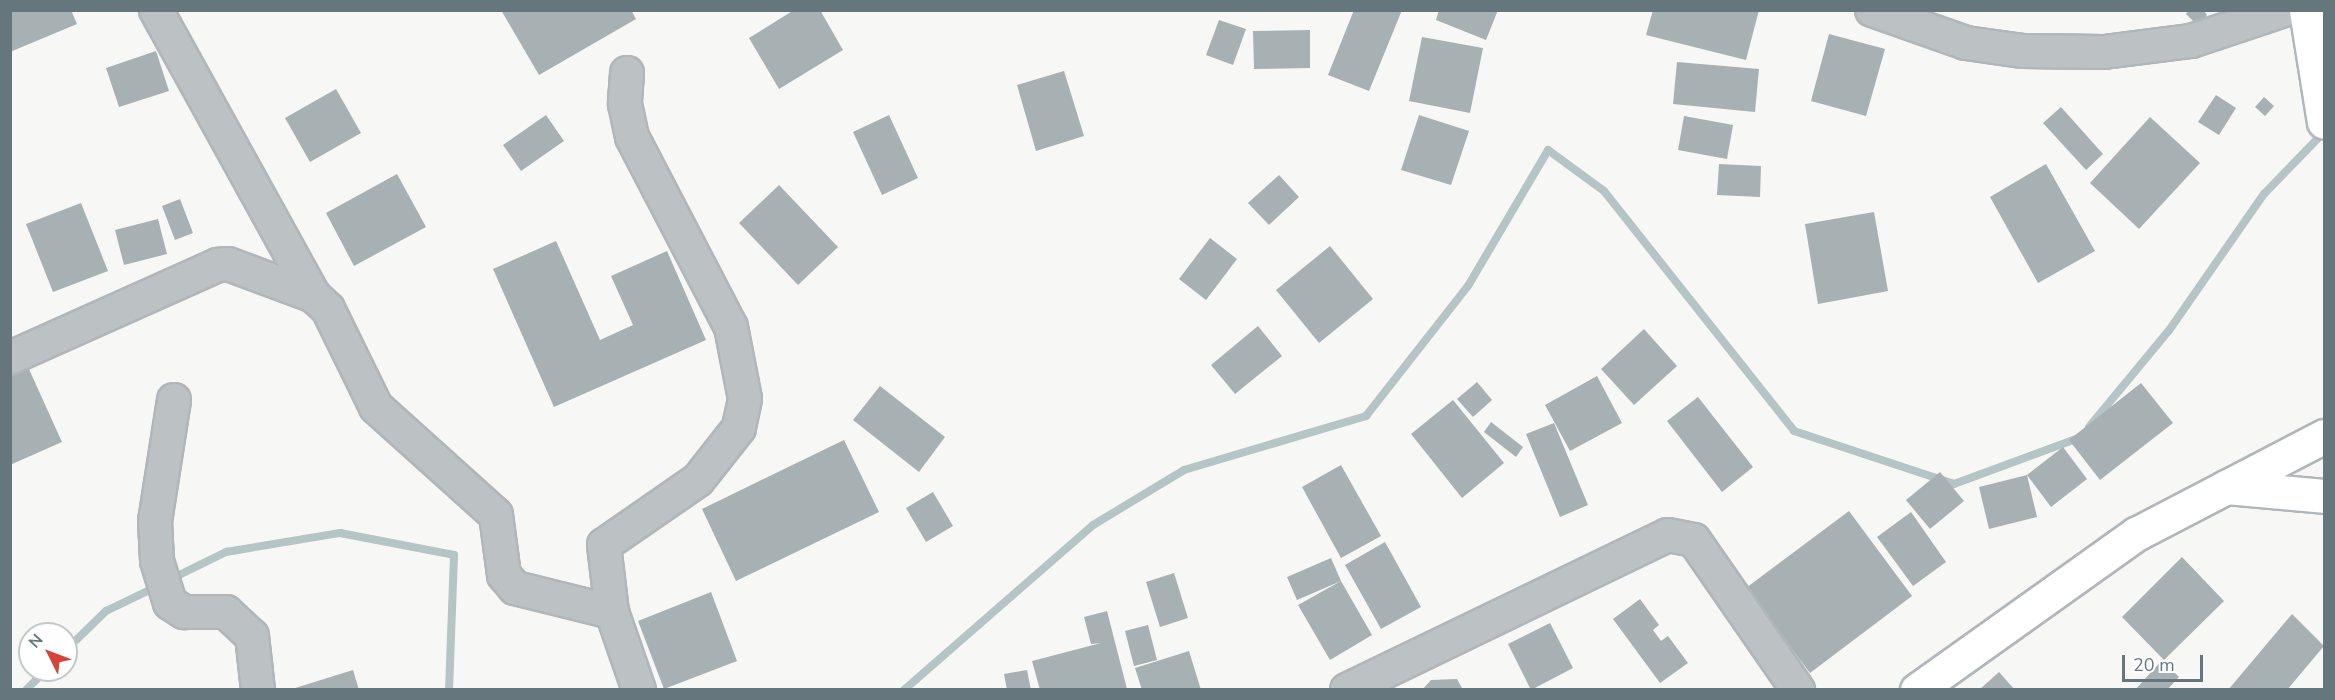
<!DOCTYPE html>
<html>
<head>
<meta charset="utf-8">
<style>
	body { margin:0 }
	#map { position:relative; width:2335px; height:700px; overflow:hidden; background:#f7f7f5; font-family:"Nunito Sans",sans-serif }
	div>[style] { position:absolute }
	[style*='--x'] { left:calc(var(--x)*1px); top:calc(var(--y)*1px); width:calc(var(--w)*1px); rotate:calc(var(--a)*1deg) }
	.stream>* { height:8px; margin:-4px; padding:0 4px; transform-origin:4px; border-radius:4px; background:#b5c4c5 }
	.building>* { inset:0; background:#a7b0b3 }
	.roads { filter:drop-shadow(2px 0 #b0b6b9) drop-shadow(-2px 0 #b0b6b9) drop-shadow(0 2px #b0b6b9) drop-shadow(0 -2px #b0b6b9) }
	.street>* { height:32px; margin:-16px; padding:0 16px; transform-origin:16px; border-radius:16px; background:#bcc2c4 }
	.primary>* { height:33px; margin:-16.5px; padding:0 16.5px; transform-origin:16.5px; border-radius:16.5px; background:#fff }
	.highway>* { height:33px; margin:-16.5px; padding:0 16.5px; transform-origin:16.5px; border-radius:16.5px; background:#fff }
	span { translate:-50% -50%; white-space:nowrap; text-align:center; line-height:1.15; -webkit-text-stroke:6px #fff; paint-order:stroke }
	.frame { position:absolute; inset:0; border:12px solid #65777d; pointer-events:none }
	.north { position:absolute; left:18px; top:622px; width:60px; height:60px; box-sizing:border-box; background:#fff; border:2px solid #c1c9cb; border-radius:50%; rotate:312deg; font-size:16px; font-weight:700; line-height:24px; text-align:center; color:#65777d }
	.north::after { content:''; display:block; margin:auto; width:21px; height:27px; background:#d44438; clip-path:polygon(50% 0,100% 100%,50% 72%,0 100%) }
	.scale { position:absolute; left:2122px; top:655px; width:81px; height:27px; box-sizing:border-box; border:3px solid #65777d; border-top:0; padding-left:8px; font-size:18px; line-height:21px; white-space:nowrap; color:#65777d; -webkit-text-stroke:4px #fff; paint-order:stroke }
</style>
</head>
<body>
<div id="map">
	<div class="stream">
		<div style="--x:2089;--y:427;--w:127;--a:-50.4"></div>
		<div style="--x:2170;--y:329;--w:165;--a:-55.2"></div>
		<div style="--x:2264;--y:194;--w:86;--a:-45.9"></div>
		<div style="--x:169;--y:580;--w:64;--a:-26.2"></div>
		<div style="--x:226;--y:552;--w:116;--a:-9.5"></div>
		<div style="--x:340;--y:533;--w:116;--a:10.9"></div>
		<div style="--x:454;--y:555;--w:135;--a:92.1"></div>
		<div style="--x:66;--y:650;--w:56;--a:-44.3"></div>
		<div style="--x:106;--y:611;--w:58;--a:-25.7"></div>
		<div style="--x:26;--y:690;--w:28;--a:-45"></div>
		<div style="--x:904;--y:690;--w:251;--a:-41.1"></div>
		<div style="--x:1093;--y:525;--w:106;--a:-31.1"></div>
		<div style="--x:1184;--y:470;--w:190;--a:-16.5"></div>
		<div style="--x:1366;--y:416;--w:165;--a:-51.9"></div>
		<div style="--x:1468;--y:286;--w:158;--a:-59.5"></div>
		<div style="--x:1548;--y:150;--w:69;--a:36.2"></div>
		<div style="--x:1604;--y:191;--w:306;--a:51.6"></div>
		<div style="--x:1794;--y:431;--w:169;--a:18.3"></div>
		<div style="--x:1954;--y:484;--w:135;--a:-20.3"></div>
	</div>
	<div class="building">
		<div style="clip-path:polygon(10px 10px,71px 10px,77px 24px,10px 52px)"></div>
		<div style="clip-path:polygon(501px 10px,631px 10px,636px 19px,539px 75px)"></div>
		<div style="clip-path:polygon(794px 10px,820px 10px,843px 50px,779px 89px,749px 38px)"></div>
		<div style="clip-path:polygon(1354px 10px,1402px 10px,1369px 91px,1328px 75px)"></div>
		<div style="clip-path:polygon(1439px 10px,1498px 10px,1486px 40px,1436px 20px)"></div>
		<div style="clip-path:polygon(1653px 10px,1759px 10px,1746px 60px,1646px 35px)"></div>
		<div style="clip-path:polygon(2189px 10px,2203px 10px,2207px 15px,2198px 26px,2186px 14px)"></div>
		<div style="clip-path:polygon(1219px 20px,1246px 29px,1233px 65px,1206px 55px)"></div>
		<div style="clip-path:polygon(1310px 30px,1310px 68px,1254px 69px,1253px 31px)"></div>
		<div style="clip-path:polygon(1829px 34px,1885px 49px,1866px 116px,1811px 101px)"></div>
		<div style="clip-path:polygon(1422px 37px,1483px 48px,1470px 113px,1409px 101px)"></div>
		<div style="clip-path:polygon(156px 51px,169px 91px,119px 107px,106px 68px)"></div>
		<div style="clip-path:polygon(1677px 62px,1759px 69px,1755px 112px,1673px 104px)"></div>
		<div style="clip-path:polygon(1064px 71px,1084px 136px,1036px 151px,1017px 85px)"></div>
		<div style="clip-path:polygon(336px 89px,361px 133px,310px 162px,285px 118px)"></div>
		<div style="clip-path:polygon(2216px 95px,2236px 108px,2219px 135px,2198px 122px)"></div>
		<div style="clip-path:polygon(2264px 97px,2274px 106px,2265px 116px,2255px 107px)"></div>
		<div style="clip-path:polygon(2061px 107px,2103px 154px,2086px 170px,2043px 123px)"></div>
		<div style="clip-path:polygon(546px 115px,564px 141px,521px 171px,503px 145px)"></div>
		<div style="clip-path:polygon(889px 115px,918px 178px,882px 195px,853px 132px)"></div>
		<div style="clip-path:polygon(1419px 115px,1469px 131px,1451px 185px,1401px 170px)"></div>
		<div style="clip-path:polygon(1684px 116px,1733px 125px,1727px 159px,1678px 150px)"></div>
		<div style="clip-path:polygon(2150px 117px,2200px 163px,2139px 229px,2090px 183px)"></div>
		<div style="clip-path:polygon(1719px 164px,1761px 166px,1760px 197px,1717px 195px)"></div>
		<div style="clip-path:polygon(2046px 164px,2095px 251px,2038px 283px,1990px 197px)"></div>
		<div style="clip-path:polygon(397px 174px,426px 227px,354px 266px,326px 213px)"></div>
		<div style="clip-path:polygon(1279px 175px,1299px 197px,1269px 225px,1248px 203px)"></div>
		<div style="clip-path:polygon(779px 185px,838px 247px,798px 285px,739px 223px)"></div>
		<div style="clip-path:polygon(180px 199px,193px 233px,175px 240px,162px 206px)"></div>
		<div style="clip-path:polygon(81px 203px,108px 271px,53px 292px,26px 224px)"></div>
		<div style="clip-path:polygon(1874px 212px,1888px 291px,1818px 304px,1805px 224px)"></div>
		<div style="clip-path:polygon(158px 219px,167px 254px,124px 265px,115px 230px)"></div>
		<div style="clip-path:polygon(1210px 238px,1237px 259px,1206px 300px,1179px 279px)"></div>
		<div style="clip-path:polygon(556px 241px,600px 340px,633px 325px,611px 276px,667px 251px,706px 340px,554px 407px,493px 269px)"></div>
		<div style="clip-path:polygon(1330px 246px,1373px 299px,1319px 343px,1276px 290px)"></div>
		<div style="clip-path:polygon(1258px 326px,1282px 356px,1235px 394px,1211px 365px)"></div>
		<div style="clip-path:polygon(1644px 329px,1677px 366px,1634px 405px,1601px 369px)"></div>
		<div style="clip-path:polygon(28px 367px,62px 442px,10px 465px,10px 375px)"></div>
		<div style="clip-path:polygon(1597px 376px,1622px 423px,1570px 451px,1545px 405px)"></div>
		<div style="clip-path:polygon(1477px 382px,1492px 400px,1473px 417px,1457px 399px)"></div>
		<div style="clip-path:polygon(2141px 383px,2173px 423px,2100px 480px,2069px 440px)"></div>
		<div style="clip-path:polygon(880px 386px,945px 437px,919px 472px,853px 420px)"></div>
		<div style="clip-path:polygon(1698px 397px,1753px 467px,1722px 492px,1667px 421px)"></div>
		<div style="clip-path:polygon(1453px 400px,1504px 463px,1462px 498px,1411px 434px)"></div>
		<div style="clip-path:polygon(1491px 422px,1523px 447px,1516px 457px,1484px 432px)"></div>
		<div style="clip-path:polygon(1554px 423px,1588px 505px,1560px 517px,1526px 434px)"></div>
		<div style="clip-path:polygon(844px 440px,879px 512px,736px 581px,702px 509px)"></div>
		<div style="clip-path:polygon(2063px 447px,2087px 479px,2051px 507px,2027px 475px)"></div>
		<div style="clip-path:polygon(1341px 465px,1381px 536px,1341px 558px,1302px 487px)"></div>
		<div style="clip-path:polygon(1940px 472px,1964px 501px,1930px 529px,1906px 500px)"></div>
		<div style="clip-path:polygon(2027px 475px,2037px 517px,1989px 529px,1979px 487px)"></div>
		<div style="clip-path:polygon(933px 492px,953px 526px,926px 542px,906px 508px)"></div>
		<div style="clip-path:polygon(1849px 511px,1912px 596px,1810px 673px,1746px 588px)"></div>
		<div style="clip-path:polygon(1911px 512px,1946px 562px,1913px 586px,1877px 537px)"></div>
		<div style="clip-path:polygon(1385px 542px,1421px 607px,1381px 629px,1345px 565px)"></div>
		<div style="clip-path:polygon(2182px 557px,2224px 601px,2164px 660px,2122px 617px)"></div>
		<div style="clip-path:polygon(1331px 558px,1341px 581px,1297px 600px,1287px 577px)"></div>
		<div style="clip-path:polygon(1174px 573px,1188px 618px,1160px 627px,1146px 582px)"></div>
		<div style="clip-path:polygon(1341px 581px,1372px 635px,1330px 660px,1298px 605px)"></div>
		<div style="clip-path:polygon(711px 592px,737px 661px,664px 689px,638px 621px)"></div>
		<div style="clip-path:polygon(1640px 599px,1659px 625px,1653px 630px,1661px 641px,1668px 636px,1688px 663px,1660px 683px,1613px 619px)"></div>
		<div style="clip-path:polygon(1107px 611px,1127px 689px,1040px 690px,1032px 661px,1101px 643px,1091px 644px,1084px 617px)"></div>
		<div style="clip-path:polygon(2292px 614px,2324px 646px,2287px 690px,2228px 690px)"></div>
		<div style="clip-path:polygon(1550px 623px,1573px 668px,1531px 690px,1508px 644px)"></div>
		<div style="clip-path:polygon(1148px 625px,1157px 660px,1134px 666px,1125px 631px)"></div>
		<div style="clip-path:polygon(1189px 651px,1201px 690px,1142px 690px,1135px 668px)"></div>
		<div style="clip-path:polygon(2162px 660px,2179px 677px,2167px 690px,2135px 690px)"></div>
		<div style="clip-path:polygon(353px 670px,359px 690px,292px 690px,292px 689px)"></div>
		<div style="clip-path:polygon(1027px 670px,1031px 690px,1007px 690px,1004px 674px)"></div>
		<div style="clip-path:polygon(1999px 672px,2015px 690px,1979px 690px)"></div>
		<div style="clip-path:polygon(1457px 679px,1463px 690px,1422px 690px,1431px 680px)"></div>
	</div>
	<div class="roads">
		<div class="street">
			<div style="--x:156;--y:10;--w:327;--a:61.1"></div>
			<div style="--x:1872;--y:10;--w:100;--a:19.3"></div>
			<div style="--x:1966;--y:43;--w:58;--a:8"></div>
			<div style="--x:2023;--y:51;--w:81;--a:0.7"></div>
			<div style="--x:2104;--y:52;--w:88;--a:-7.2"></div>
			<div style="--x:2191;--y:41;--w:98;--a:-18.4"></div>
			<div style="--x:627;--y:73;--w:31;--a:94"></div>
			<div style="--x:625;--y:104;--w:34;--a:78"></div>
			<div style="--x:632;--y:137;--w:214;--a:62.5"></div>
			<div style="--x:731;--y:327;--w:73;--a:79"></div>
			<div style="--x:745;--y:399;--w:30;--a:102"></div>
			<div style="--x:739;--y:428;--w:66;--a:128.3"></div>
			<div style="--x:698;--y:480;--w:114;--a:145.3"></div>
			<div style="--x:604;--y:545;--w:67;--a:83.2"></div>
			<div style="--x:612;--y:612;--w:83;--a:70.9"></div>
			<div style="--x:10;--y:358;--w:228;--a:-24.1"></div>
			<div style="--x:218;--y:265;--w:10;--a:-6"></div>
			<div style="--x:228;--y:264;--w:92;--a:20.4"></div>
			<div style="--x:314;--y:296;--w:19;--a:43"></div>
			<div style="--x:328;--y:309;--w:109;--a:63.9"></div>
			<div style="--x:376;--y:407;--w:161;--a:42"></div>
			<div style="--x:496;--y:515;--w:61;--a:82.4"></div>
			<div style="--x:504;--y:575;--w:17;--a:50"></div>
			<div style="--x:515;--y:588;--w:100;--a:13.9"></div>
			<div style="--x:174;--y:400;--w:122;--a:98.9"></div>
			<div style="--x:155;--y:521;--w:40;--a:87.1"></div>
			<div style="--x:157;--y:561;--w:44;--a:72.8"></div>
			<div style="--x:170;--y:603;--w:17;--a:33"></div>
			<div style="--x:184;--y:612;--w:42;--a:0"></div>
			<div style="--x:226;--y:612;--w:35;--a:43"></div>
			<div style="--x:252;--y:636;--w:54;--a:83.7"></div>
			<div style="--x:1347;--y:690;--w:356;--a:-25.8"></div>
			<div style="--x:1668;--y:535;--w:26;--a:11"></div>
			<div style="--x:1694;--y:540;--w:183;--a:55.3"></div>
		</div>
		<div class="primary">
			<div style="--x:2226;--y:487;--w:98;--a:5.2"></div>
			<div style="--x:1917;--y:690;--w:269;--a:-35.5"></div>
			<div style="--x:2136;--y:534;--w:212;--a:-27.5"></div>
		</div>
		<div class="highway">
			<div style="--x:2306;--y:10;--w:113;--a:80.9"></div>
		</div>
	</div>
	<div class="frame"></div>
	<div class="north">N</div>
	<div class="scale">20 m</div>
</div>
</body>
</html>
